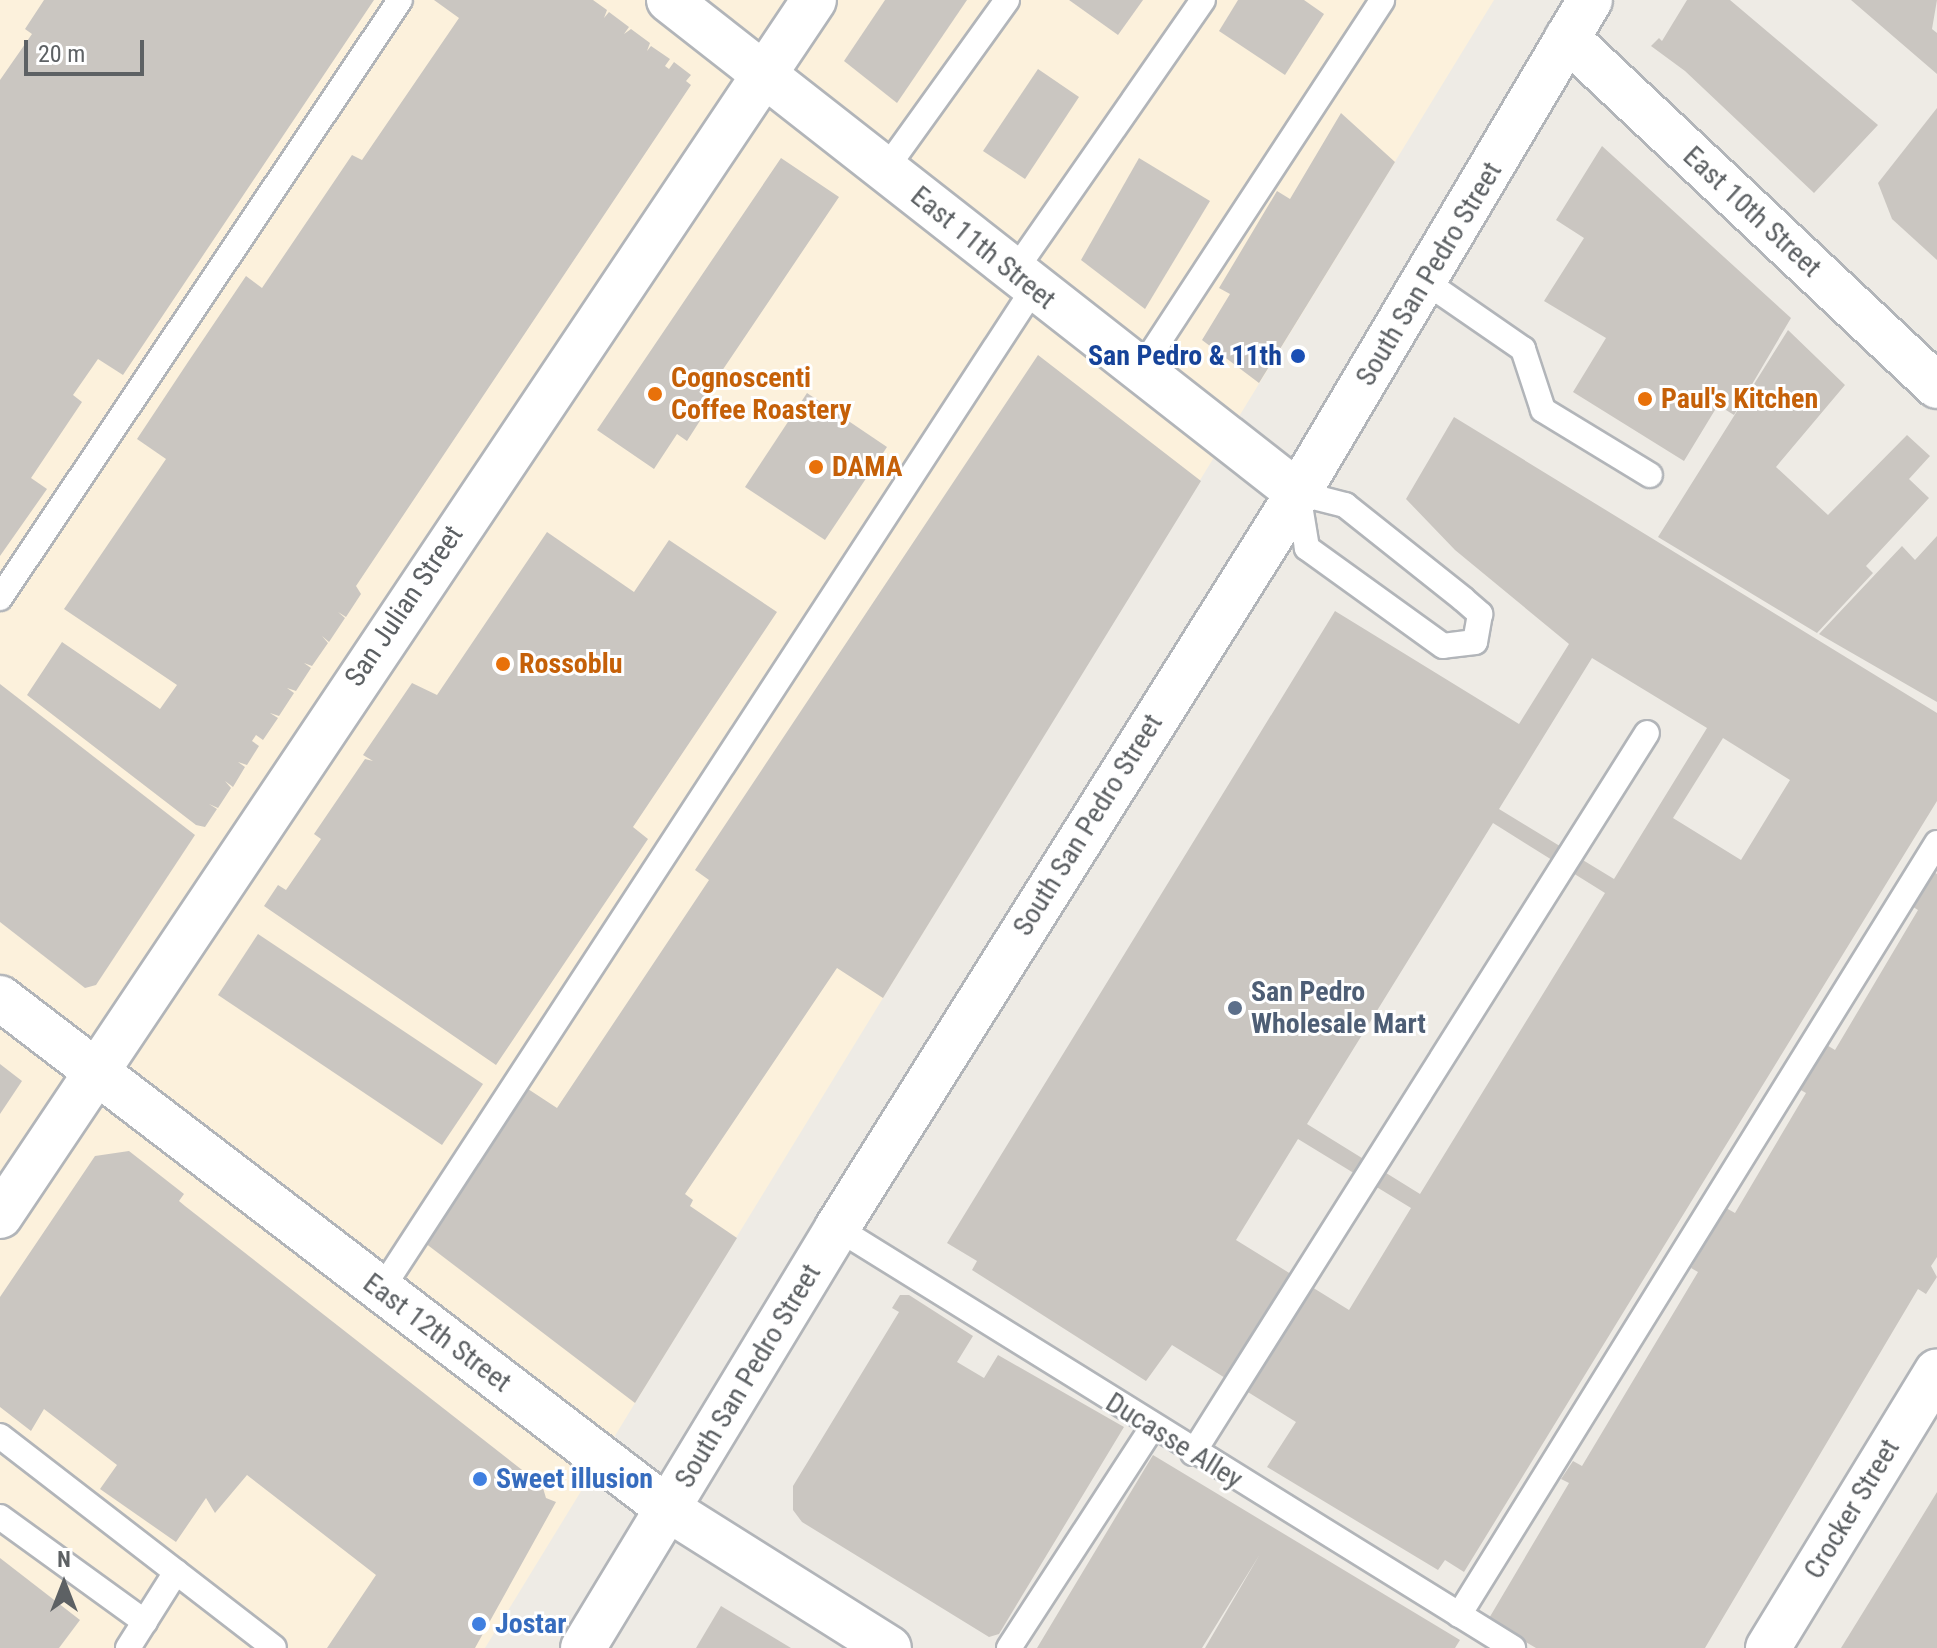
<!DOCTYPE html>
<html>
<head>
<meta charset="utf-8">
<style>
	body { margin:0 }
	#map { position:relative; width:1937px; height:1648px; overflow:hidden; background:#eeebe5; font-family:"Roboto Condensed",sans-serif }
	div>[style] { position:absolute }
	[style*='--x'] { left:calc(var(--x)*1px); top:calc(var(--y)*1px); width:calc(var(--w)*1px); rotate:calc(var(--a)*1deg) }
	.commercial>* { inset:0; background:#fcf1dc }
	.building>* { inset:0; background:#cac6c1 }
	.roads { filter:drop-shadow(2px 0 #b2b5b9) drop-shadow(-2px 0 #b2b5b9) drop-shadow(0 2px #b2b5b9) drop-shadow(0 -2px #b2b5b9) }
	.service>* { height:24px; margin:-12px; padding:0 12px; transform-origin:12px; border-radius:12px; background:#fff }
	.minor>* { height:44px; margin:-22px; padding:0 22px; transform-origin:22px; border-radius:22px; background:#fff }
	.tertiary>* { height:44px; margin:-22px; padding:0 22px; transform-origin:22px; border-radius:22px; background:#fff }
	.secondary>* { height:44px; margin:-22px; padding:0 22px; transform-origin:22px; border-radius:22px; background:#fff }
	.dots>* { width:22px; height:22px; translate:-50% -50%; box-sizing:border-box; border:4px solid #fff; border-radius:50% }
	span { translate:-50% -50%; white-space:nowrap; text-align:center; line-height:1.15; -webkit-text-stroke:6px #fff; paint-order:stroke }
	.street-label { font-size:28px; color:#5d6164 }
	.transit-label { font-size:28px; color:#164399; font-weight:700 }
	.right { translate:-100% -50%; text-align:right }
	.food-label { font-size:28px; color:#c56008; font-weight:700 }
	.left { translate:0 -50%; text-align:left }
	.service-label { font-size:28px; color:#4e5e75; font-weight:700 }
	.shop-label { font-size:28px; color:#366cbe; font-weight:700 }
	.north { position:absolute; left:24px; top:1544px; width:80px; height:80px; -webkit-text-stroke:6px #fff; paint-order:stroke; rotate:0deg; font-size:22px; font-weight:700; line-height:32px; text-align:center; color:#5d6164 }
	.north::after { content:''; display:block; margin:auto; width:28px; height:36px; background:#5d6164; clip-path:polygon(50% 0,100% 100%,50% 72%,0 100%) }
	.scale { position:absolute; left:24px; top:40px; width:120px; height:36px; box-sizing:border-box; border:4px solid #5d6164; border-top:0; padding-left:10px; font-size:24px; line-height:28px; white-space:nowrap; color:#5d6164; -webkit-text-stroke:6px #fff; paint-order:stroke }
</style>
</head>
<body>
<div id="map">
	<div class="commercial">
		<div style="clip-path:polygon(0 0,1494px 0,485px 1648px,0 1648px)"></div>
	</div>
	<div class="building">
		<div style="clip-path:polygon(44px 0,374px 0,123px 375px,98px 359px,73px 395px,82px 402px,31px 478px,47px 489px,0 556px,0 80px,32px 34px,25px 29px)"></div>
		<div style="clip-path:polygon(434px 0,593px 0,607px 10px,604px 18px,609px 12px,629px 27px,624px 34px,631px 29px,650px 43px,647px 51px,651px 46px,670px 59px,665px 66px,669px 69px,674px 62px,691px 75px,686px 81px,691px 85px,356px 586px,361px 594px,346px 617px,338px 612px,345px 618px,329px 642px,322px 636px,328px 643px,312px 666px,304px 663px,311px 668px,296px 691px,287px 688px,294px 693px,279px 716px,270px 713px,278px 718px,263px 740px,256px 735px,252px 741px,259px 746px,247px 765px,238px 762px,245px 767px,233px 787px,225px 781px,231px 788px,218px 808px,209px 804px,217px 809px,205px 827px,196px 825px,27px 695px,62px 642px,160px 709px,177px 685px,64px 609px,166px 459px,137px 439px,188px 362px,246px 276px,262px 288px,352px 155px,362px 160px,459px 18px)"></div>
		<div style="clip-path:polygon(885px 0,967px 0,897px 103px,844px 61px)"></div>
		<div style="clip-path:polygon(1069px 0,1143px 0,1118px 35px)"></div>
		<div style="clip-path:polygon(1238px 0,1304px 0,1324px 14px,1285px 75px,1219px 31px)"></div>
		<div style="clip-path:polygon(1687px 0,1730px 0,1878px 125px,1814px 193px,1685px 71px,1651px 46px,1659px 38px,1662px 41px)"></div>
		<div style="clip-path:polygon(1851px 0,1937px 0,1932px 29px,1937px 33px,1937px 74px)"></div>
		<div style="clip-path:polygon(1038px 69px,1079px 97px,1025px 179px,983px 151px)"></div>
		<div style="clip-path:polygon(1937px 108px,1937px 260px,1892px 219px,1878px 183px)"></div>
		<div style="clip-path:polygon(1341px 113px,1395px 162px,1259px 383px,1202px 340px,1230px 294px,1219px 288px,1277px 191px,1290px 199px)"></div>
		<div style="clip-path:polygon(1602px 146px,1791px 318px,1734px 415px,1718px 405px,1684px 461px,1573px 392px,1606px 338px,1544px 301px,1584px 238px,1556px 220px)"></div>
		<div style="clip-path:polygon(781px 158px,839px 197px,695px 411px,703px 416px,687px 441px,677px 434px,654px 469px,597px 430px)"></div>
		<div style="clip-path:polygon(1139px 158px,1210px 201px,1145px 309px,1081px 260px)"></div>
		<div style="clip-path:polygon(1788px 330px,1845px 385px,1776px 467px,1828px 515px,1907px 435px,1930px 456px,1909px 479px,1929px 498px,1866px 566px,1873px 573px,1817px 633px,1658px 537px)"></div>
		<div style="clip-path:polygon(1038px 355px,1201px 481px,883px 998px,837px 968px,685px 1194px,693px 1200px,690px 1206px,737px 1238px,635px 1403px,425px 1243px,528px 1089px,557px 1108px,709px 880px,695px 870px)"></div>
		<div style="clip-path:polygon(807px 393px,887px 447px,825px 540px,745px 487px)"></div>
		<div style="clip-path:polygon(evenodd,1454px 417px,1937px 713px,1937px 801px,1464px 1572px,1445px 1560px,1438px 1570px,1267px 1467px,1296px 1422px,1172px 1345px,1146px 1381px,972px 1270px,977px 1261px,947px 1243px,1335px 611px,1519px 724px,1569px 644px,1455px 550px,1406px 499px,1454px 417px,1592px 658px,1707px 728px,1614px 879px,1499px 809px,1592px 658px,1454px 417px,1723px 738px,1790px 780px,1741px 860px,1673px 818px,1723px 738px,1454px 417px,1493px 823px,1605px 893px,1420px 1194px,1307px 1124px,1493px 823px,1454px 417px,1298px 1139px,1411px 1208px,1349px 1310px,1236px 1240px,1298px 1139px)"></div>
		<div style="clip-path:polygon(547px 532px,634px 592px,669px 540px,777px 612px,633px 827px,648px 839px,496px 1065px,264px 906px,278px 885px,286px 890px,321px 839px,314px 834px,365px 759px,373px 761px,363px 755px,412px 683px,437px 695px)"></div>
		<div style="clip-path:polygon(1937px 536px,1937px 702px,1819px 634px,1902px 546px,1915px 560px)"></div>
		<div style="clip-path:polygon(0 684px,195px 835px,96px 985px,85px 988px,0 922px)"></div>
		<div style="clip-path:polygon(1930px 870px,1937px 874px,1937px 1257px,1931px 1266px,1937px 1277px,1926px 1294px,1918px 1289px,1705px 1648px,1536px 1648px,1488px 1620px,1569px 1483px,1561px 1479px,1573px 1461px,1582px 1466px,1698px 1272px,1691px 1268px,1726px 1208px,1735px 1213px,1806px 1093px,1799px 1089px,1825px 1044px,1835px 1050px,1918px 910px,1910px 905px)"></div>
		<div style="clip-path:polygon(258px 934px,483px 1084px,442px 1145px,218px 995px)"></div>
		<div style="clip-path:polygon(0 1064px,22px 1081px,0 1114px)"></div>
		<div style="clip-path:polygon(129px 1151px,184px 1194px,179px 1201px,185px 1206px,526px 1473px,543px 1488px,546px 1498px,556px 1502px,475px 1648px,327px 1648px,376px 1575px,247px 1475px,215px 1513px,206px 1498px,176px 1542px,100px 1489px,117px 1465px,44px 1409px,31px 1431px,0 1407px,0 1297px,95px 1156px)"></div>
		<div style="clip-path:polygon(900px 1295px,909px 1295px,973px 1336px,957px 1362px,984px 1378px,998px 1355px,1124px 1427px,999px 1634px,989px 1637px,802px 1522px,793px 1510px,793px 1486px,899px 1312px,892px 1308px)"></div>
		<div style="clip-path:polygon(1153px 1455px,1460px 1640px,1455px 1648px,1205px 1648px,1260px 1554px,1202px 1648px,1037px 1648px)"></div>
		<div style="clip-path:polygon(1937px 1492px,1937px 1648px,1841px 1648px,1904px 1546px)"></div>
		<div style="clip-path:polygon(0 1558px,80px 1620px,59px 1648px,0 1648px)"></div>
		<div style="clip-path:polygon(721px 1606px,791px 1648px,696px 1648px)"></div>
	</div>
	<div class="roads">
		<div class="service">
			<div style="--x:885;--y:170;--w:209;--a:-54.3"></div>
			<div style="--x:1014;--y:272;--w:331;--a:-55.2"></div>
			<div style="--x:1426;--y:282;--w:118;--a:34.6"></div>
			<div style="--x:1523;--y:349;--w:64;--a:71.8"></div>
			<div style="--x:1543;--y:410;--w:125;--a:31.3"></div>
			<div style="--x:1139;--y:372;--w:444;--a:-56.8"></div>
			<div style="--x:1298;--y:493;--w:49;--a:14.3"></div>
			<div style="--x:1345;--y:505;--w:151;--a:38.5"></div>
			<div style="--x:1463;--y:599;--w:23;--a:41"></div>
			<div style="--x:1480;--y:614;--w:28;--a:100"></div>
			<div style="--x:1475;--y:642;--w:32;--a:173"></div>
			<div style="--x:1443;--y:646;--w:168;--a:-144.2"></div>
			<div style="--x:1307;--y:548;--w:56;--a:-99.3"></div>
			<div style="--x:0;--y:598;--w:719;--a:-56.22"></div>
			<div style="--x:837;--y:1228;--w:796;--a:31.85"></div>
			<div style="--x:381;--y:1290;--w:1196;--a:-56.91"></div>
			<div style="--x:0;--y:1436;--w:346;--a:37.7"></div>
			<div style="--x:1193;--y:1453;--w:851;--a:-57.77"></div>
			<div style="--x:0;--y:1517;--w:179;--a:35.9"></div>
			<div style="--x:1459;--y:1615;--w:908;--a:-58.24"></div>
			<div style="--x:128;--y:1648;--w:90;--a:-57.7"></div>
			<div style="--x:1009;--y:1648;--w:262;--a:-57"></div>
		</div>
		<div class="minor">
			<div style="--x:1567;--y:38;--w:508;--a:43.24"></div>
			<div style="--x:0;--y:1216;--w:1463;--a:-56.2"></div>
			<div style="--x:1768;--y:1648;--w:324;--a:-58.6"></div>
		</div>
		<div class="tertiary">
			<div style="--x:669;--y:0;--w:799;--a:38.09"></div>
			<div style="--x:0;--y:998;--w:841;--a:37.41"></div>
			<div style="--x:668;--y:1509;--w:261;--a:32.2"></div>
		</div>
		<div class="secondary">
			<div style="--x:583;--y:1648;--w:491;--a:-58.8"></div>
			<div style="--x:837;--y:1228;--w:868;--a:-57.9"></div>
			<div style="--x:1298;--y:493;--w:573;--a:-59.36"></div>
		</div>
	</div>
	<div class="dots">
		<div style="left:1298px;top:356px;background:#1a4fb4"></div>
		<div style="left:655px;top:394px;background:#e8710a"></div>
		<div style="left:1645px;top:399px;background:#e8710a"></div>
		<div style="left:816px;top:467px;background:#e8710a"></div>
		<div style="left:503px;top:664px;background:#e8710a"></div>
		<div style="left:1235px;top:1008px;background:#5c6f8a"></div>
		<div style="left:480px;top:1479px;background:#3f7fe0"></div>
		<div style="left:479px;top:1624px;background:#3f7fe0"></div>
	</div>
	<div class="street-label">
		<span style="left:1752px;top:212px;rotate:43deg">East 10th Street</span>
		<span style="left:983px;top:248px;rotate:39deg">East 11th Street</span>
		<span style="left:1429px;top:274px;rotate:-59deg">South San Pedro Street</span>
		<span style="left:404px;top:606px;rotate:-56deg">San Julian Street</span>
		<span style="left:1088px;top:825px;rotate:-58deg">South San Pedro Street</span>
		<span style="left:437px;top:1333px;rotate:37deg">East 12th Street</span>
		<span style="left:748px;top:1376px;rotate:-59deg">South San Pedro Street</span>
		<span style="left:1174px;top:1441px;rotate:32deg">Ducasse Alley</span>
		<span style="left:1852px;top:1509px;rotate:-59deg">Crocker Street</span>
	</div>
	<div class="transit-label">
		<span class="right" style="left:1282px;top:356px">San Pedro &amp; 11th</span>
	</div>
	<div class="food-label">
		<span class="left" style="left:671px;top:394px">Cognoscenti<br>Coffee Roastery</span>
		<span class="left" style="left:1661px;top:399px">Paul's Kitchen</span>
		<span class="left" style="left:832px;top:467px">DAMA</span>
		<span class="left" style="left:519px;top:664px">Rossoblu</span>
	</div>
	<div class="service-label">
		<span class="left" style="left:1251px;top:1008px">San Pedro<br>Wholesale Mart</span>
	</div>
	<div class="shop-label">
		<span class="left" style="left:496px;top:1479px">Sweet illusion</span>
		<span class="left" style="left:495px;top:1624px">Jostar</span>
	</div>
	<div class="north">N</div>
	<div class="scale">20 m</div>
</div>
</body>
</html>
